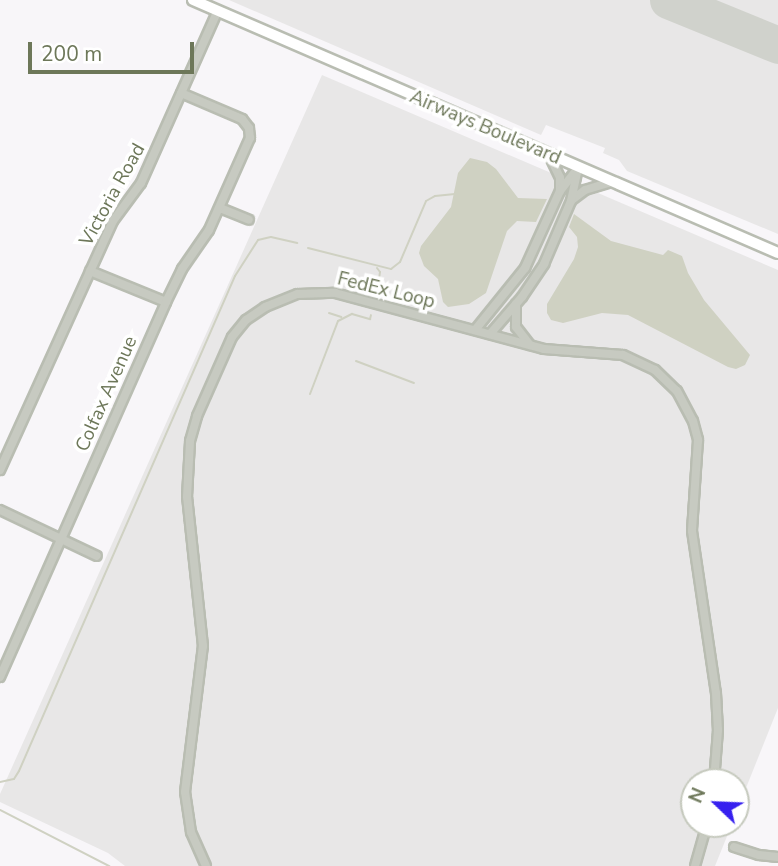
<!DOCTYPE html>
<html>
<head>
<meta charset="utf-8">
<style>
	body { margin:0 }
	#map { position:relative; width:778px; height:866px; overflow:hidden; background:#f8f6f9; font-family:"Nunito Sans",sans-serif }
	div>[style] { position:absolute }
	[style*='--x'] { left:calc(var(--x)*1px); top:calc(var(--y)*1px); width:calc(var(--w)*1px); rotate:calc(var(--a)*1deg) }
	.built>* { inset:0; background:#e8e7e7 }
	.water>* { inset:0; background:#cfd1c2 }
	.stream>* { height:2px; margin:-1px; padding:0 1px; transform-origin:1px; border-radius:1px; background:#cfd1c2 }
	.taxiway>* { height:16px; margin:-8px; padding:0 8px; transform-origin:8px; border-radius:8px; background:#d0d2cc }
	.runway>* { height:37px; margin:-18.5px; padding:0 18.5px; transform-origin:18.5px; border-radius:18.5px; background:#d0d2cc }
	.roads { filter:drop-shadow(2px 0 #b9bdb2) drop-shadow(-2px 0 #b9bdb2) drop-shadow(0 2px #b9bdb2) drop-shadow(0 -2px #b9bdb2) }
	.minor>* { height:8px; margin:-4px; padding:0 4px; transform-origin:4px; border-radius:4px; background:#c7cac1 }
	.major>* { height:10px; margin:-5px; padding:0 5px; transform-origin:5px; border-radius:5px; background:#fff }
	span { translate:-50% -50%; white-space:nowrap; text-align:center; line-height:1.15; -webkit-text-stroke:7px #fff; paint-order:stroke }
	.street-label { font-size:19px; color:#6d7759 }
	.north { position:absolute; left:680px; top:768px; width:70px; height:70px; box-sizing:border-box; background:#fff; border:2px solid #c5c9bd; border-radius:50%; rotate:293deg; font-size:19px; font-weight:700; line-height:28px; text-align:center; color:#6d7759 }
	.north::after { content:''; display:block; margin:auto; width:24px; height:32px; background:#3720ef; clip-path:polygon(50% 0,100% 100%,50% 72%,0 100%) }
	.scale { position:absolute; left:28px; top:42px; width:166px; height:32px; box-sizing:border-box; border:4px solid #6d7759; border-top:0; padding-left:9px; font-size:21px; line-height:24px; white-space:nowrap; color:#6d7759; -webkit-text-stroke:5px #fff; paint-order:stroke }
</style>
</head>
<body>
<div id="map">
	<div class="built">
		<div style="clip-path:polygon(229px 0,778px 0,778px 234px,627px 171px,619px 160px,603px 153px,605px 148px,546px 125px,541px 135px)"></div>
		<div style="clip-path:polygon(322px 75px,778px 270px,778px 708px,736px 813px,736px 782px,694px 782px,694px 824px,732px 824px,715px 866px,125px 866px,108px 853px,0 802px,0 794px)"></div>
	</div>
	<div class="water">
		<div style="clip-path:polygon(470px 158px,487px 162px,496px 169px,518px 198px,547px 199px,536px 222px,517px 221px,507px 231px,486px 293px,469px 304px,448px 307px,443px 302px,438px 279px,424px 266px,419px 253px,421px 246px,451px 207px,458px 173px)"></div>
		<div style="clip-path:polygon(574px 214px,611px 241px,663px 255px,668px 250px,682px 256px,688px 273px,704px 300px,750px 355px,745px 365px,736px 369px,728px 367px,628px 315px,602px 313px,563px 323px,551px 320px,547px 313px,547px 304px,574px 259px,578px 247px,577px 237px,569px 227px)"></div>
	</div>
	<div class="stream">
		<div style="--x:308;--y:248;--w:86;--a:14.2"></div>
		<div style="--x:391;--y:269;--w:11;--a:-38"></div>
		<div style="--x:400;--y:262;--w:66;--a:-66.9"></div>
		<div style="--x:426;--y:201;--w:10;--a:-29"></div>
		<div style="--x:435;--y:196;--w:20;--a:-6"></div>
		<div style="--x:377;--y:268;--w:5;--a:53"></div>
		<div style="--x:380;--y:272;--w:14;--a:98"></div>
		<div style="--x:329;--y:313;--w:13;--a:18"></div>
		<div style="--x:356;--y:361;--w:62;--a:20.8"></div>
		<div style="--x:310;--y:394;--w:78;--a:-69"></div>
		<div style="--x:338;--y:321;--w:16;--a:-27"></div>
		<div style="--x:352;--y:314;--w:19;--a:16"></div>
		<div style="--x:370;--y:319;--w:4;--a:-76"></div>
		<div style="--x:0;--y:782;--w:14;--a:-12"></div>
		<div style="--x:14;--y:779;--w:9;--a:-58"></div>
		<div style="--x:19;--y:771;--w:540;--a:-66.43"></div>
		<div style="--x:235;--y:276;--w:43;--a:-57.4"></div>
		<div style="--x:258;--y:240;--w:13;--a:-13"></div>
		<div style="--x:271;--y:237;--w:27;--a:13"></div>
		<div style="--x:0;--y:810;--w:123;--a:27.2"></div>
	</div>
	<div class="taxiway">
		<div style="--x:768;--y:41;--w:10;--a:0"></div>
	</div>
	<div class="runway">
		<div style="--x:668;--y:0;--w:119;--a:22.2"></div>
	</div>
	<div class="roads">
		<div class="minor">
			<div style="--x:549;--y:155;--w:25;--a:64"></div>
			<div style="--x:560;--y:178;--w:13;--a:90"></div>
			<div style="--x:573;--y:199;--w:15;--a:-37"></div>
			<div style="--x:585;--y:190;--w:27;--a:-17"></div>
			<div style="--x:220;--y:208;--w:31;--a:22"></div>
			<div style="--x:90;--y:271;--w:82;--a:22.2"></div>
			<div style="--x:516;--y:304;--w:23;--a:90"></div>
			<div style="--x:516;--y:327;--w:23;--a:52"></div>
			<div style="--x:475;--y:330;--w:80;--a:-51.1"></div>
			<div style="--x:525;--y:268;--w:85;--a:-65.6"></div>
			<div style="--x:560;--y:191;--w:29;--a:-52"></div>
			<div style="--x:490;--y:334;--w:49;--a:-49.1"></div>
			<div style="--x:522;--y:297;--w:40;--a:-56"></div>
			<div style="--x:544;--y:264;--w:69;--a:-66.8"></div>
			<div style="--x:571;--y:201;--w:33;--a:-78"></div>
			<div style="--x:0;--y:470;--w:273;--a:-65.6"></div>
			<div style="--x:113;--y:221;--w:47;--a:-53.6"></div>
			<div style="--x:141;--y:183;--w:189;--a:-66"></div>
			<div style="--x:0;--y:510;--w:107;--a:25.4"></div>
			<div style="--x:0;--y:677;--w:410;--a:-66.1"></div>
			<div style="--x:166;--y:302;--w:37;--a:-64"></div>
			<div style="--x:182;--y:269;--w:47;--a:-55.3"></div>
			<div style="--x:209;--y:230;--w:101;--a:-66"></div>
			<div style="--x:250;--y:138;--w:10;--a:-96"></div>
			<div style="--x:249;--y:128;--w:11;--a:-128"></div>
			<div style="--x:242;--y:119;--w:66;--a:-156.9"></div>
			<div style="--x:734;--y:847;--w:26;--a:18"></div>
			<div style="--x:759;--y:855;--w:19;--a:6"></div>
			<div style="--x:206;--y:866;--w:37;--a:-114"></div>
			<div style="--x:191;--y:832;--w:40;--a:-98.5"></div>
			<div style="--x:185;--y:792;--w:147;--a:-83"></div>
			<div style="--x:203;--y:646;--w:150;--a:-96.1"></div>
			<div style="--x:187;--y:497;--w:56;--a:-86.9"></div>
			<div style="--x:190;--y:441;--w:26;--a:-74"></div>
			<div style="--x:197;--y:416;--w:86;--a:-66.1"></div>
			<div style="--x:232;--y:337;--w:22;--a:-51"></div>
			<div style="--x:246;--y:320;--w:23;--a:-34"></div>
			<div style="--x:265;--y:307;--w:35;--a:-22"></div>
			<div style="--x:298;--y:294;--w:37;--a:-2"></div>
			<div style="--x:335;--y:293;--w:216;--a:15"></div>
			<div style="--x:544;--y:349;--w:79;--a:4.3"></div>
			<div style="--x:623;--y:355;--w:35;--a:25"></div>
			<div style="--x:655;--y:370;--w:30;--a:44"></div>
			<div style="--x:677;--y:391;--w:34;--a:62"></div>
			<div style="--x:693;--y:421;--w:20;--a:75"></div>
			<div style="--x:698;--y:440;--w:91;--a:93.8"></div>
			<div style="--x:692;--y:531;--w:164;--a:81.6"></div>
			<div style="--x:716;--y:693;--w:37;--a:87"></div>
			<div style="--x:718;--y:730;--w:52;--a:94.4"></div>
			<div style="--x:695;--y:866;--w:44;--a:-74.1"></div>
		</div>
		<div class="major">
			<div style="--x:193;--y:0;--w:637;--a:23.39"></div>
		</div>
	</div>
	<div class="street-label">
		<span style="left:485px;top:128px;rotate:23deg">Airways Boulevard</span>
		<span style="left:113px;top:195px;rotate:-61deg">Victoria Road</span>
		<span style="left:386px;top:291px;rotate:14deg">FedEx Loop</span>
		<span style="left:107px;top:394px;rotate:-66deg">Colfax Avenue</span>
	</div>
	<div class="north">N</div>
	<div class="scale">200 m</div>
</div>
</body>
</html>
